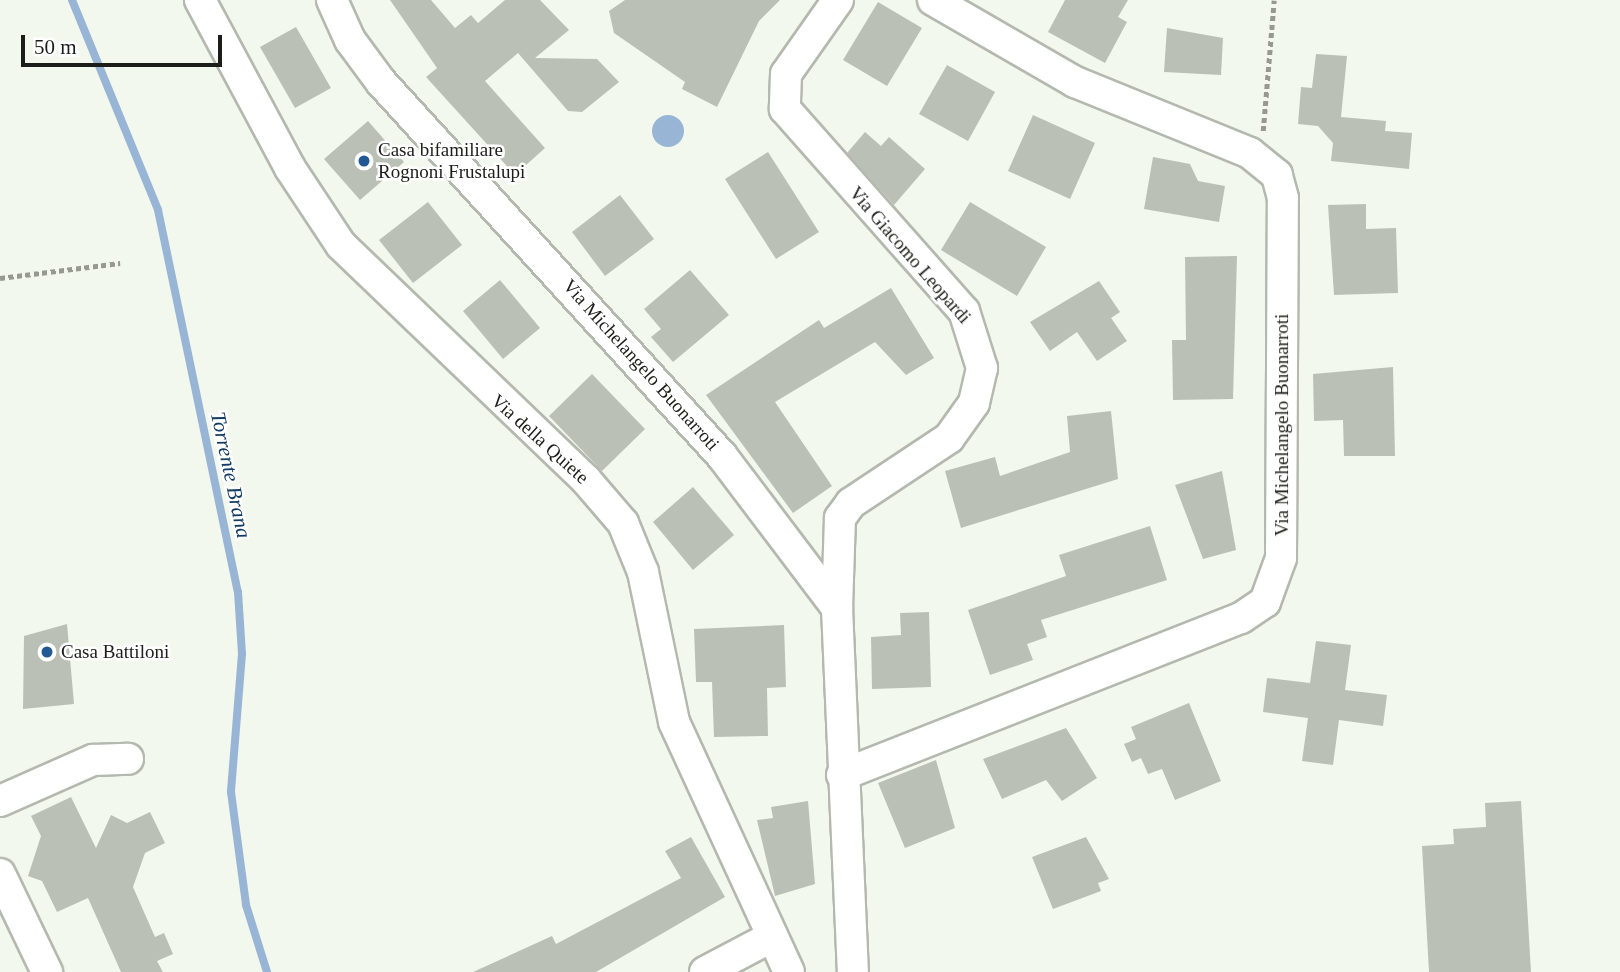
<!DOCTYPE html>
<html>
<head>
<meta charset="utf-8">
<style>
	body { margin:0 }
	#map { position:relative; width:1620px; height:972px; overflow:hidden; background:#f2f8ed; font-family:Georgia,serif }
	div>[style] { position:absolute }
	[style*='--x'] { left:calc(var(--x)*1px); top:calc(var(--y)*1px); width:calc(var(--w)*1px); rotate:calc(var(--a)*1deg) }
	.water>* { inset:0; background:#99b5d5 }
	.round { border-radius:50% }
	.stream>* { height:8px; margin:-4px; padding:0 4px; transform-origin:4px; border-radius:4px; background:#99b5d5 }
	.building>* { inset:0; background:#bbc0b6 }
	.path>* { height:4.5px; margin-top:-2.25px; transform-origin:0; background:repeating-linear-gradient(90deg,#959992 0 5px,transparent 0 8.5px) }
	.roads { filter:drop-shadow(2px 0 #b4b9af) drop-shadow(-2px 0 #b4b9af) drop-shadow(0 2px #b4b9af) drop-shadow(0 -2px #b4b9af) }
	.minor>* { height:30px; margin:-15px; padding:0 15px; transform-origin:15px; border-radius:15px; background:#fff }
	.dots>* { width:19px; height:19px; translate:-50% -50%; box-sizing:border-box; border:4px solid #fff; border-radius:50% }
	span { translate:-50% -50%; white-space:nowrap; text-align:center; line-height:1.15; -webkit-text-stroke:5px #fff; paint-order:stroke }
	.poi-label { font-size:19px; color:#1c1d1a }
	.left { translate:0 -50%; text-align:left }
	.street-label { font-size:19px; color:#1c1d1a }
	.water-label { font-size:21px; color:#113a64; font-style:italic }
	.scale { position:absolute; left:21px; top:35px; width:201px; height:32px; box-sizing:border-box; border:4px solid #1c1d1a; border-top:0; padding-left:9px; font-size:21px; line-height:24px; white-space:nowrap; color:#1c1d1a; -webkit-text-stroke:5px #fff; paint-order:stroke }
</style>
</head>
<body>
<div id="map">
	<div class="water">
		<div class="round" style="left:652px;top:115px;width:32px;height:32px"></div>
	</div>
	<div class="stream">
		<div style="--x:72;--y:0;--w:227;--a:67.7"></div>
		<div style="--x:158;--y:210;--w:390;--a:78.2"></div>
		<div style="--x:238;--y:592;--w:62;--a:86.3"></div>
		<div style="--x:242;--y:654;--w:138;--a:94.6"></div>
		<div style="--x:231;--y:792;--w:114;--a:82.4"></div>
		<div style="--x:246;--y:905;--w:70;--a:72.6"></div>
	</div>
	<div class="building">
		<div style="clip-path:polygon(390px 0,431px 0,455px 28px,471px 15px,478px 23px,505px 0,540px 0,569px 30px,535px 58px,597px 59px,619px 82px,582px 112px,568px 111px,518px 53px,485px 81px,545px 148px,515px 175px,426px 77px,437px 68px)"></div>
		<div style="clip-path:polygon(625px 0,780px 0,759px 21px,717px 107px,682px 89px,685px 82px,614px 33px,609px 11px)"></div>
		<div style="clip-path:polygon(1065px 0,1128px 0,1118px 17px,1127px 22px,1105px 63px,1048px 32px)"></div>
		<div style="clip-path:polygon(878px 2px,922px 28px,887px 86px,843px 60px)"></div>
		<div style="clip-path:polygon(296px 27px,331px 88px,295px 108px,260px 47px)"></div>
		<div style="clip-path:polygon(1167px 28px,1223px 38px,1221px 75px,1164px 72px)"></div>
		<div style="clip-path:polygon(1316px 54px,1347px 56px,1341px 117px,1386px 121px,1385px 131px,1412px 133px,1409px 169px,1331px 161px,1333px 143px,1318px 126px,1298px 124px,1301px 87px,1312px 88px)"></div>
		<div style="clip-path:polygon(947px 65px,995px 92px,968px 141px,919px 114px)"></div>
		<div style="clip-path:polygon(1033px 115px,1095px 143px,1070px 199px,1008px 171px)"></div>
		<div style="clip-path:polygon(368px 121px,404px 162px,360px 200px,324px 159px)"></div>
		<div style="clip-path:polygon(865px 132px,881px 146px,889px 137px,925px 169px,894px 205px,847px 153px)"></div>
		<div style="clip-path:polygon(768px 152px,819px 232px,776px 259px,725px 179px)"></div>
		<div style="clip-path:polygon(1153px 157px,1190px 164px,1198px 181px,1225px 186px,1219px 222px,1144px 209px)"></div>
		<div style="clip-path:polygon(620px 195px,654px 239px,605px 276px,572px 232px)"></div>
		<div style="clip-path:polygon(428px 202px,462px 245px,413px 283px,379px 240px)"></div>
		<div style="clip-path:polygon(970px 202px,1046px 247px,1017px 296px,941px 250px)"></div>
		<div style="clip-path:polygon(1366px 204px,1366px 229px,1396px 228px,1398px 293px,1334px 295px,1328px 205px)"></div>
		<div style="clip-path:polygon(1237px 256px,1233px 399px,1173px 400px,1172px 340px,1186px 340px,1185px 257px)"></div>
		<div style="clip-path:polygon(690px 270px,729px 315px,673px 362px,651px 337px,661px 329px,644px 309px)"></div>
		<div style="clip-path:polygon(500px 280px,540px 328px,503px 359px,463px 311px)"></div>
		<div style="clip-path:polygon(1099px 281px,1120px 312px,1111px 318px,1127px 341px,1097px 361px,1077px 332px,1050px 351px,1030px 322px)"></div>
		<div style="clip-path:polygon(891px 288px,934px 358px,906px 375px,875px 342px,775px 402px,832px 486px,793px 513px,706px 395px,819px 320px,824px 328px)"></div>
		<div style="clip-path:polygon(1393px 367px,1395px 456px,1344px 456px,1343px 420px,1314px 421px,1313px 374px)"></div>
		<div style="clip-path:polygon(592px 374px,645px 429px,602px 471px,549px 416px)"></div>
		<div style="clip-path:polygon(1111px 411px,1118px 479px,961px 528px,945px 471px,995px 457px,1000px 476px,1070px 452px,1067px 416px)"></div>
		<div style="clip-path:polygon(1222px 471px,1236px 550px,1203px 559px,1175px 485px)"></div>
		<div style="clip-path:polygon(693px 487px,734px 535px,693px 570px,653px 522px)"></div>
		<div style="clip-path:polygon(1150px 526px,1167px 580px,1041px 620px,1047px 637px,1027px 644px,1033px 660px,990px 675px,968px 610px,1066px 576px,1059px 555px)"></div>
		<div style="clip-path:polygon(929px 612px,931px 687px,872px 689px,871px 637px,901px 635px,900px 613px)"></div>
		<div style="clip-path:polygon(67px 624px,74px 704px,23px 709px,24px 636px)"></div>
		<div style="clip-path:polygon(784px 625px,786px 687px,767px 688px,768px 736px,714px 737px,712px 682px,696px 682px,694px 629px)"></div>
		<div style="clip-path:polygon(1316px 641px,1351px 645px,1345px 690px,1387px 695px,1383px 726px,1339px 720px,1333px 765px,1302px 761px,1308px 718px,1263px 712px,1267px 678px,1310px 683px)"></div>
		<div style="clip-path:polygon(1189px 703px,1221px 781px,1175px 800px,1162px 769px,1148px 774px,1141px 758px,1132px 762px,1124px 744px,1136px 739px,1131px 727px)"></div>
		<div style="clip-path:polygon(1066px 728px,1097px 778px,1062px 801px,1046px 780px,1002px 799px,983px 759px)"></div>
		<div style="clip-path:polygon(936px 760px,955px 828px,905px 848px,878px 783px)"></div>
		<div style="clip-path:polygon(71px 797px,96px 848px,111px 815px,127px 823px,150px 812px,165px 843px,145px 853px,133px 887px,155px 937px,164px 933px,173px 954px,157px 961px,163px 972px,121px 972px,88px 898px,57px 912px,42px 881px,28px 876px,41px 836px,31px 816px)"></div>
		<div style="clip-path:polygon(808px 801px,815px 884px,775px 896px,757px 820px,773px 818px,771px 807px)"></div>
		<div style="clip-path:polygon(1521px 801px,1531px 972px,1429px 972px,1422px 846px,1454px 844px,1453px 829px,1486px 827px,1485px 803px)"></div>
		<div style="clip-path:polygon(691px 837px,725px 897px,596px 972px,473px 972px,552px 936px,556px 944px,681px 878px,665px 851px)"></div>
		<div style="clip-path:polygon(1086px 837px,1109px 879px,1098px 883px,1101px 891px,1053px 909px,1032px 857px)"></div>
	</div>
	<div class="path">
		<div style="--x:1263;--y:131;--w:131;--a:-85.2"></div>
		<div style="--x:0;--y:278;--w:121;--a:-7.1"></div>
	</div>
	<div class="roads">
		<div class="minor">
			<div style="--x:200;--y:0;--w:191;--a:61.8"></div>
			<div style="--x:290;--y:168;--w:92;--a:56.5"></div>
			<div style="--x:341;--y:245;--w:339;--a:43.8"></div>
			<div style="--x:586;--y:480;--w:57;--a:49.3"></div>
			<div style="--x:623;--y:523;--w:53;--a:67.8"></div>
			<div style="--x:643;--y:572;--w:153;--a:78.3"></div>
			<div style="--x:674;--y:722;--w:275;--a:65.3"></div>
			<div style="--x:332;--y:0;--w:44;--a:65.8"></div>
			<div style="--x:350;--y:40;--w:52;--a:53.6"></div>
			<div style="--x:381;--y:82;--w:506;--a:47.64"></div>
			<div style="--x:722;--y:456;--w:191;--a:52.9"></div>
			<div style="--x:838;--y:0;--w:90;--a:125.1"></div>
			<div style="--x:786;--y:74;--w:35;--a:92"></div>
			<div style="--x:785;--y:109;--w:270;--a:48.5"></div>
			<div style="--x:964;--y:311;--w:60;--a:72.5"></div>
			<div style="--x:982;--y:368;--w:36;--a:103"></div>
			<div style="--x:974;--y:403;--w:43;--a:125.5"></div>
			<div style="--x:949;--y:438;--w:118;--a:146.4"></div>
			<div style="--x:851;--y:503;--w:19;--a:126"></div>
			<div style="--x:840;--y:518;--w:90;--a:91.9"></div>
			<div style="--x:837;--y:608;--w:364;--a:87.5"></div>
			<div style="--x:842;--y:775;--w:429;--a:-21.5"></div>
			<div style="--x:1241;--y:618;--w:29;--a:-34"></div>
			<div style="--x:1265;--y:602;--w:47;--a:-70"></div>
			<div style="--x:1281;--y:558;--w:360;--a:-89.7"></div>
			<div style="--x:1283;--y:198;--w:24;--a:-105"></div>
			<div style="--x:1277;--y:175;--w:35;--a:-141"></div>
			<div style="--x:1250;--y:153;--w:189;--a:-157.9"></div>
			<div style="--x:1075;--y:82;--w:164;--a:-150"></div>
			<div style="--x:0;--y:801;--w:102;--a:-23.8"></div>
			<div style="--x:93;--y:760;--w:35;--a:-2"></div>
			<div style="--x:0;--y:874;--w:109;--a:64.4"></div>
			<div style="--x:705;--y:972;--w:75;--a:-27.9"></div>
		</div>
	</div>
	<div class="dots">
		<div style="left:364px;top:161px;background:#235992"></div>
		<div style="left:47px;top:652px;background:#235992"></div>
	</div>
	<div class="poi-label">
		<span class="left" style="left:378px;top:161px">Casa bifamiliare<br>Rognoni Frustalupi</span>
		<span class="left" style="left:61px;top:652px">Casa Battiloni</span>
	</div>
	<div class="street-label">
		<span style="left:910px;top:255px;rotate:49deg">Via Giacomo Leopardi</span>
		<span style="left:641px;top:365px;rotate:48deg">Via Michelangelo Buonarroti</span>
		<span style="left:1282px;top:425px;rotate:-90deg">Via Michelangelo Buonarroti</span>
		<span style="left:540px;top:439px;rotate:42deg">Via della Quiete</span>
	</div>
	<div class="water-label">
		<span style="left:231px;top:475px;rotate:78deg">Torrente Brana</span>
	</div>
	<div class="scale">50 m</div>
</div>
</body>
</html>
